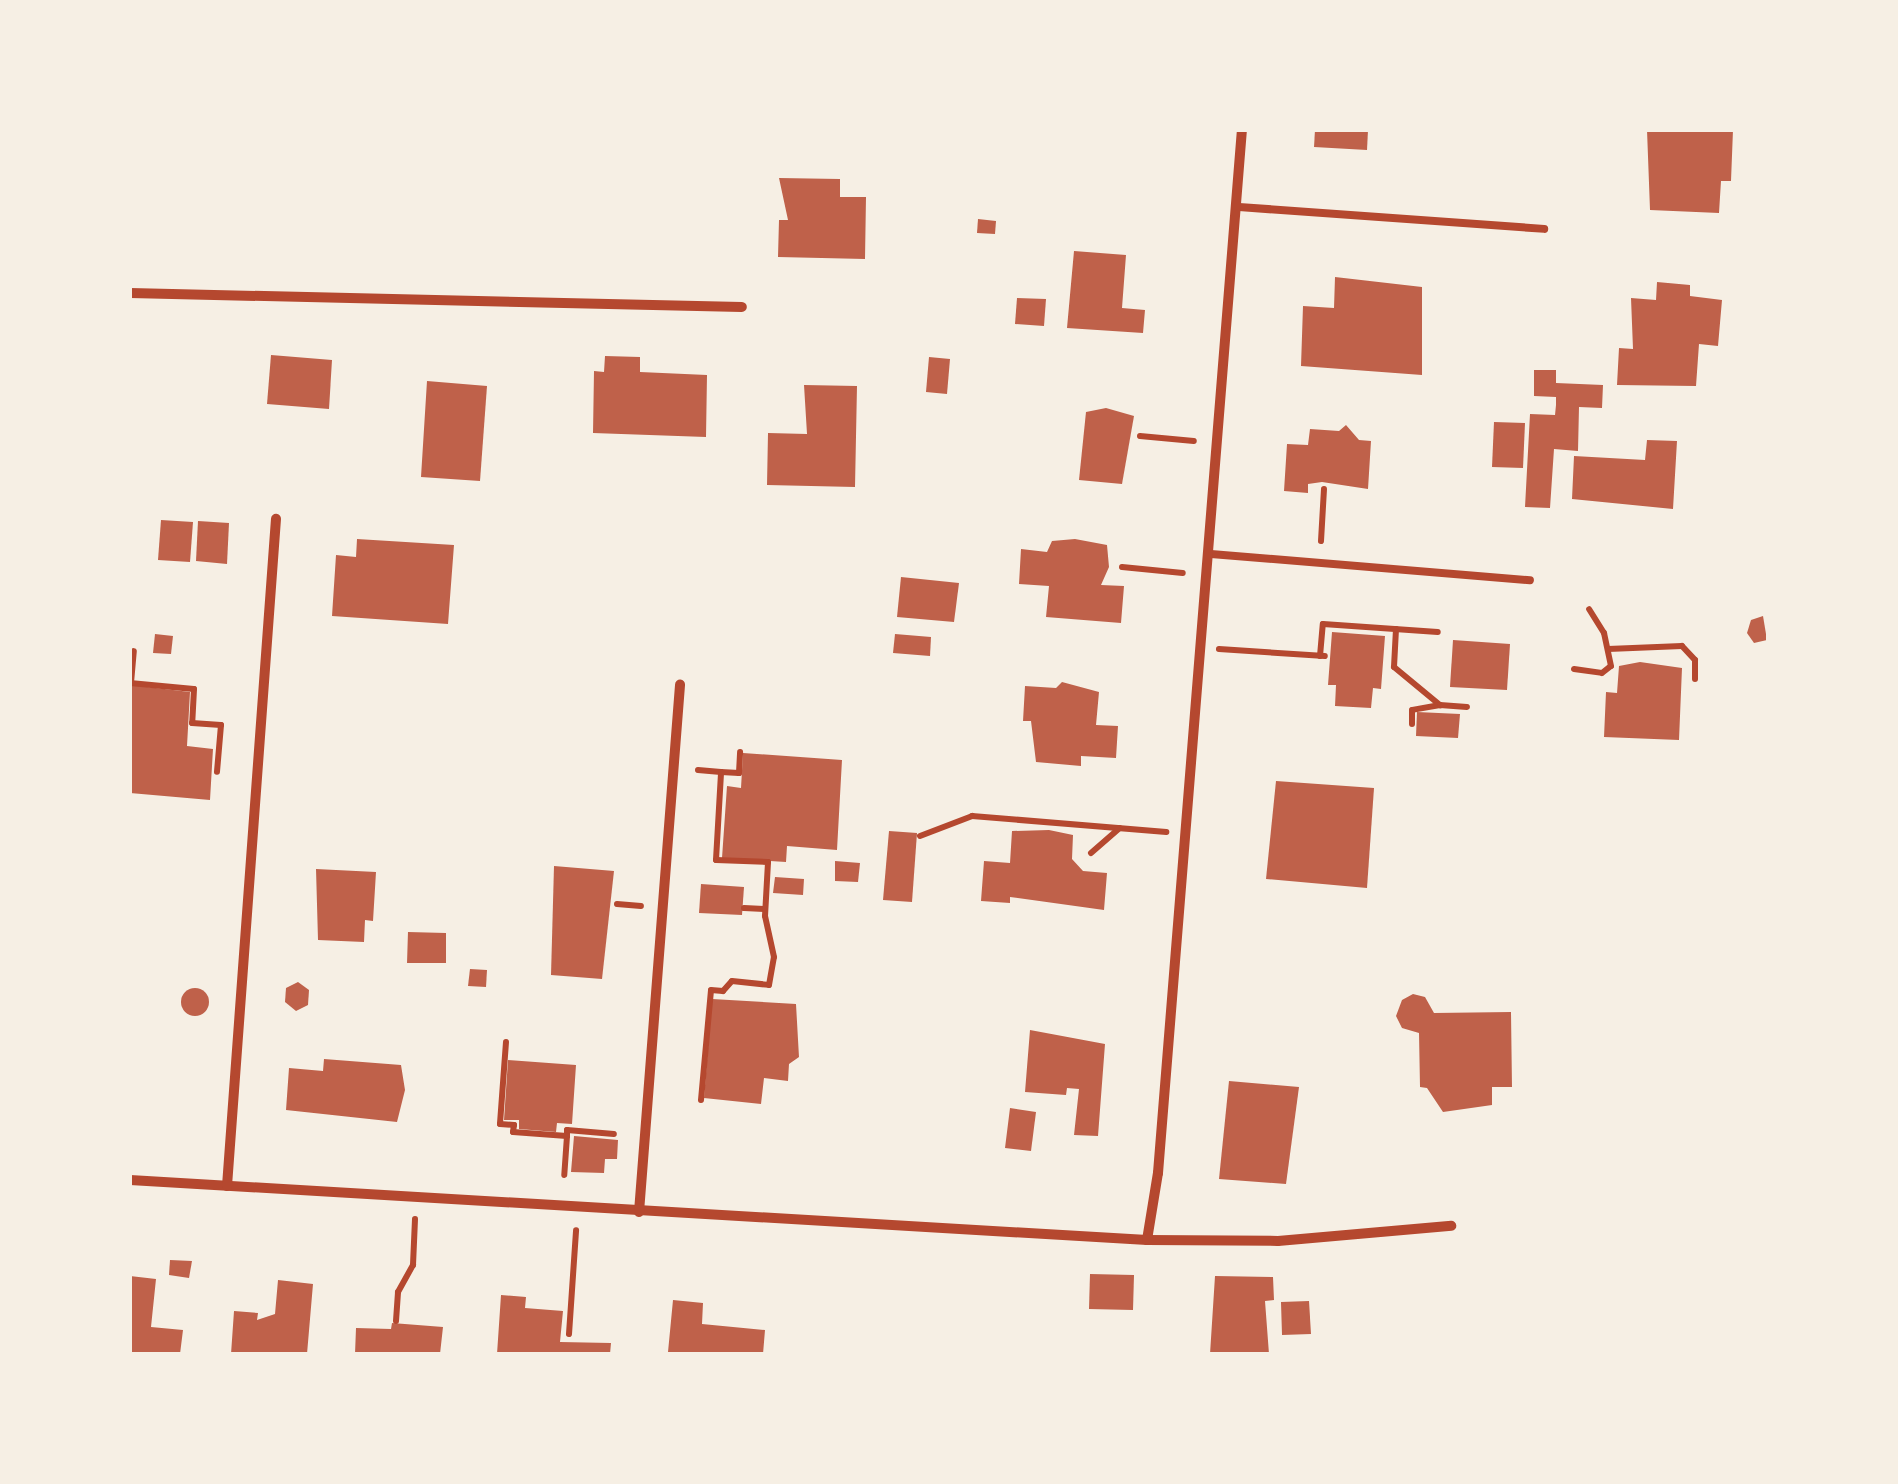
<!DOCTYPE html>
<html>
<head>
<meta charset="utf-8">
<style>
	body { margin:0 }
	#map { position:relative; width:1898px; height:1484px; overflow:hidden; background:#f6efe4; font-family:Mulish,sans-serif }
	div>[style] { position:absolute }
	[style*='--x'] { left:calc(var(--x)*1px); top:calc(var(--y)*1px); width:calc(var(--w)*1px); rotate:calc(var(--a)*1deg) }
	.building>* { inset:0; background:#bf614a }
	.round { border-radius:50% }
	.path>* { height:6px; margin:-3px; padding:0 3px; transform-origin:3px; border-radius:3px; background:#b5482f }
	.service>* { height:8px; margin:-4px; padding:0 4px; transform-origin:4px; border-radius:4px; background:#b5482f }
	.minor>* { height:10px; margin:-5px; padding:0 5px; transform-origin:5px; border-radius:5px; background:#b5482f }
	span { translate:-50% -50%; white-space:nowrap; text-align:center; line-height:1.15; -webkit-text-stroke:10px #f6efe4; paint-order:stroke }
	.frame { position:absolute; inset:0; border:132px solid #f6efe4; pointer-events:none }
</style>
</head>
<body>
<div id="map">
	<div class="building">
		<div style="clip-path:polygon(1315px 130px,1368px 130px,1367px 150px,1314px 147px)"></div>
		<div style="clip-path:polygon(1647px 130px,1733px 130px,1731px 181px,1721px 181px,1719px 213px,1650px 210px)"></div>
		<div style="clip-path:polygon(779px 178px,840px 179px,840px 197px,866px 197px,865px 259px,778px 257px,779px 220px,788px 220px)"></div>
		<div style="clip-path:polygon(978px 219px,996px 221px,995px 234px,977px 233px)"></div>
		<div style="clip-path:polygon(1074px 251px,1126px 255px,1122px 308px,1145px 310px,1143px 333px,1067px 328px)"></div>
		<div style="clip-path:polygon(1335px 277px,1422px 287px,1422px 375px,1301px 366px,1303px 306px,1334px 308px)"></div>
		<div style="clip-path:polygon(1657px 282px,1690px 285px,1690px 296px,1722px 300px,1718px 346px,1699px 344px,1696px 386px,1617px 385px,1619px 348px,1633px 349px,1631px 298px,1656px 300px)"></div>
		<div style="clip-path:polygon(1017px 298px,1046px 299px,1044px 326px,1015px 324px)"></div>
		<div style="clip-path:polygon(271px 355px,332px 360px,329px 409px,267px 404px)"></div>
		<div style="clip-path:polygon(605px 356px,640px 357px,640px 372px,707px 375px,706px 437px,593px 433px,594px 371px,604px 372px)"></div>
		<div style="clip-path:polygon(929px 357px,950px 359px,947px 394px,926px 392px)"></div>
		<div style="clip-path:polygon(1534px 370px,1556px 370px,1556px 383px,1603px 385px,1602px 408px,1579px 407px,1578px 451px,1554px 449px,1550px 508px,1525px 507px,1530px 414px,1555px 415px,1556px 405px,1556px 397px,1534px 396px)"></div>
		<div style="clip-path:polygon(427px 381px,487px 386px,480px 481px,421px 477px)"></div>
		<div style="clip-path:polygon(804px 385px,857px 386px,855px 487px,767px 485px,768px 433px,807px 434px)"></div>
		<div style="clip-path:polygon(1106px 408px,1134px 416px,1122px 484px,1079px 480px,1086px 412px)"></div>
		<div style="clip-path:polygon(1494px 422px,1525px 423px,1523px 468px,1492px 467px)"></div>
		<div style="clip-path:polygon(1346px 425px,1359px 440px,1371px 441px,1368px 489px,1322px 482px,1308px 484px,1308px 493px,1284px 491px,1287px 444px,1308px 445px,1310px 429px,1339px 431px)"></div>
		<div style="clip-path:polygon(1647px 440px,1677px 441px,1673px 509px,1572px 499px,1574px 456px,1645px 460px)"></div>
		<div style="clip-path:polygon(161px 520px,193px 522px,190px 562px,158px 560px)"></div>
		<div style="clip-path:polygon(198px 521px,229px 523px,227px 564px,196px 561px)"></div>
		<div style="clip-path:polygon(357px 539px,454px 545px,448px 624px,332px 616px,336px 555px,356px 557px)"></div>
		<div style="clip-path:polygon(1075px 539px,1107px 545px,1109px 567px,1101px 585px,1124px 586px,1121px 623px,1046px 617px,1049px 586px,1019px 584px,1021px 549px,1047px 552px,1052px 541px)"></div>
		<div style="clip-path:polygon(901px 577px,959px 583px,954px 622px,897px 617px)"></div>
		<div style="clip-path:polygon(1763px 616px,1767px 640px,1754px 643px,1747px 633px,1751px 620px)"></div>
		<div style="clip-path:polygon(1332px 632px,1385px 636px,1381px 689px,1373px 688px,1371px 708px,1335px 706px,1336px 685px,1328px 685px)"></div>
		<div style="clip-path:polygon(155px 634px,173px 636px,171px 654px,153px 653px)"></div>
		<div style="clip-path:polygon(895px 634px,931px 637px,930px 656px,893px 653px)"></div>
		<div style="clip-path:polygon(1453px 640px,1510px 644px,1507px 690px,1450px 687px)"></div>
		<div style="clip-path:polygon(1640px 662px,1682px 668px,1679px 740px,1604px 737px,1606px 692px,1617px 693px,1619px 666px)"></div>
		<div style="clip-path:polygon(1062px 682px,1099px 692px,1096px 725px,1118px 726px,1116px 758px,1081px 756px,1081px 766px,1036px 762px,1031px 721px,1023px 721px,1025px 686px,1056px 688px)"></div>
		<div style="clip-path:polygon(130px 685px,190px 692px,187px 746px,213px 749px,210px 800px,130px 793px)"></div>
		<div style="clip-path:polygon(1417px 712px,1460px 714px,1458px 738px,1416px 736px)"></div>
		<div style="clip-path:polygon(743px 753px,842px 760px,837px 850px,787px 846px,786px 862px,722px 858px,727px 786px,741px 788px)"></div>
		<div style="clip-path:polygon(1276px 781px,1374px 788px,1367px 888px,1266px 879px)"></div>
		<div style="clip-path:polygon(1049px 830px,1073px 835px,1072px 859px,1083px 871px,1107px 873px,1104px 910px,1010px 897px,1010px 903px,981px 901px,984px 861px,1010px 863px,1012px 831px)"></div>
		<div style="clip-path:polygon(889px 831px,917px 833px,912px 902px,883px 900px)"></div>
		<div style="clip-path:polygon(835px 861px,860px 863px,858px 882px,835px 881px)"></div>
		<div style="clip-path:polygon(554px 866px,614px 871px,602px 979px,551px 975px)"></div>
		<div style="clip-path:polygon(316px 869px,376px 872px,373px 921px,365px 920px,364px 942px,318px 940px)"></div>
		<div style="clip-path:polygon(775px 877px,804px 879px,803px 895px,773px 893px)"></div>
		<div style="clip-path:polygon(701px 884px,744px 887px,742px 915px,699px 913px)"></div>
		<div style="clip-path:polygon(408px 932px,446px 933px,446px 963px,407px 963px)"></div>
		<div style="clip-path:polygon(470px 969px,487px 970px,486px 987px,468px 986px)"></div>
		<div style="clip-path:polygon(298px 982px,309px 990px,308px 1005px,296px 1011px,285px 1002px,286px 988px)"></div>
		<div class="round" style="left:181px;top:988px;width:28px;height:28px"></div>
		<div style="clip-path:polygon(1413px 994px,1425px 997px,1434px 1013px,1511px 1012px,1512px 1087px,1492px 1087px,1492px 1105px,1443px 1112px,1427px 1088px,1420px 1087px,1419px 1033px,1402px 1028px,1396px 1016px,1402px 1000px)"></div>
		<div style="clip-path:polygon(712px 999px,796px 1004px,799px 1057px,789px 1064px,788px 1081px,764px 1078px,761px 1104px,704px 1098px)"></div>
		<div style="clip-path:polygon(1030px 1030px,1105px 1044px,1098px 1136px,1074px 1135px,1079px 1089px,1067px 1088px,1066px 1095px,1025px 1092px)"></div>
		<div style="clip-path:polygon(324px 1059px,401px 1065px,405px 1090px,397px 1122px,286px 1110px,289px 1068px,323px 1071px)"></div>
		<div style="clip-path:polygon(508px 1060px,576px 1065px,572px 1124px,557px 1123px,556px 1132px,519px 1129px,519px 1120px,504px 1120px)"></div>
		<div style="clip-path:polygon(1229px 1081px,1299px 1087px,1286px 1184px,1219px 1179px)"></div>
		<div style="clip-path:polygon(1010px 1108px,1036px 1112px,1031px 1151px,1005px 1148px)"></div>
		<div style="clip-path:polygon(574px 1136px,618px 1140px,617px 1159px,605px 1159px,604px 1173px,571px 1172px)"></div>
		<div style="clip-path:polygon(170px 1260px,192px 1261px,189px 1278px,169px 1275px)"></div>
		<div style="clip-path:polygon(1090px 1274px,1134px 1275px,1133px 1310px,1089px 1309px)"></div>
		<div style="clip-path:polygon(130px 1276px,156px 1279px,151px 1327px,183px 1330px,180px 1354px,130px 1354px)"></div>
		<div style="clip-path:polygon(1215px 1276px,1273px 1277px,1274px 1300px,1265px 1301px,1269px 1354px,1210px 1354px)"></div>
		<div style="clip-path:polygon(278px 1280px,313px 1284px,307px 1354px,231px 1354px,234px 1311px,258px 1313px,257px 1320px,275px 1314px)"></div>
		<div style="clip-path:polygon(501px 1295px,526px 1297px,525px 1308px,563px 1311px,560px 1342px,611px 1343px,610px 1354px,497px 1354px)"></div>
		<div style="clip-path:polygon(673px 1300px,703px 1303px,702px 1324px,765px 1330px,763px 1354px,668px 1352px)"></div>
		<div style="clip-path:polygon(1309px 1301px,1311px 1334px,1282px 1335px,1281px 1302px)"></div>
		<div style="clip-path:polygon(392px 1323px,443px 1327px,440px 1354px,355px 1354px,356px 1328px,391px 1329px)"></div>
	</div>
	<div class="path">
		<div style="--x:1140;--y:436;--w:54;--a:5.3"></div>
		<div style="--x:1321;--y:541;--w:52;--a:-86.7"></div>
		<div style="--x:1122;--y:567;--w:61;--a:5.6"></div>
		<div style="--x:1396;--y:629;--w:38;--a:93"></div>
		<div style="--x:1394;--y:667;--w:60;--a:39.6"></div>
		<div style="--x:1440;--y:705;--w:28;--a:170"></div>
		<div style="--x:1412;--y:710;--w:14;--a:90"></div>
		<div style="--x:1219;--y:649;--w:106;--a:3.8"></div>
		<div style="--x:1608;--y:649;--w:74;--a:-2.3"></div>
		<div style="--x:1682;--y:646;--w:19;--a:47"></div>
		<div style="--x:1695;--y:660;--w:19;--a:90"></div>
		<div style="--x:1320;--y:656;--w:32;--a:-85"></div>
		<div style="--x:1323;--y:624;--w:115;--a:4"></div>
		<div style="--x:1574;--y:669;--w:28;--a:8"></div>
		<div style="--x:1602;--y:673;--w:11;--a:-38"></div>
		<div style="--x:1611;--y:666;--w:34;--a:-102"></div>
		<div style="--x:1604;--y:633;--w:28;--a:-122"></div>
		<div style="--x:130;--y:683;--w:64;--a:5.4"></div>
		<div style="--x:194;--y:689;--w:34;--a:93"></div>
		<div style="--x:192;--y:723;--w:29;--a:4"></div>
		<div style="--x:221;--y:725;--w:47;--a:94.9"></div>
		<div style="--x:131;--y:683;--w:32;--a:-85"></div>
		<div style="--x:1440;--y:705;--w:27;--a:4"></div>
		<div style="--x:698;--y:770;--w:23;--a:5"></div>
		<div style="--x:920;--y:836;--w:56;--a:-21"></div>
		<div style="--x:972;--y:816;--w:195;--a:4.7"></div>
		<div style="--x:1091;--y:853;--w:38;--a:-41"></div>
		<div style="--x:617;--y:904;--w:24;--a:5"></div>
		<div style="--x:744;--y:908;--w:21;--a:3"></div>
		<div style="--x:506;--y:1042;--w:82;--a:94.2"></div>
		<div style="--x:500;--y:1124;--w:14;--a:4"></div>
		<div style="--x:514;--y:1125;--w:7;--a:98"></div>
		<div style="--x:513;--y:1132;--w:54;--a:4.2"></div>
		<div style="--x:567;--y:1136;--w:39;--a:94"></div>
		<div style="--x:701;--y:1100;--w:110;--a:-84.8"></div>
		<div style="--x:711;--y:990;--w:12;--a:5"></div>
		<div style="--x:723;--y:991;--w:13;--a:-48"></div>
		<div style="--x:732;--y:981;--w:37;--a:6"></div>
		<div style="--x:769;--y:985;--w:28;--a:-80"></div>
		<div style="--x:774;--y:957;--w:42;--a:-102.4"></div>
		<div style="--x:765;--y:916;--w:54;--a:-86.8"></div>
		<div style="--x:768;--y:862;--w:52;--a:-177.8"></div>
		<div style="--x:716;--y:860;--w:88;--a:-86.7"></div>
		<div style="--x:721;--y:772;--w:18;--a:3"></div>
		<div style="--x:739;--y:773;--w:21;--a:-87"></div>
		<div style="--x:567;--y:1136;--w:6;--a:-90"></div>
		<div style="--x:567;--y:1130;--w:47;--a:4.9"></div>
		<div style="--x:396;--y:1321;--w:29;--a:-86"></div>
		<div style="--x:398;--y:1292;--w:31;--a:-61"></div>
		<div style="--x:413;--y:1265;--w:46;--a:-87.5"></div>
		<div style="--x:569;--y:1334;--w:104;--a:-86.1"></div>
	</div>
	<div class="service">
		<div style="--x:1239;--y:207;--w:306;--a:4.1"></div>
		<div style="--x:1211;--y:554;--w:320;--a:4.7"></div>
	</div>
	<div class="minor">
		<div style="--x:130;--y:293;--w:612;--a:1.31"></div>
		<div style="--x:130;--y:1180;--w:1019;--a:3.38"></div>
		<div style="--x:1147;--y:1240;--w:131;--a:0.4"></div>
		<div style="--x:1278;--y:1241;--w:174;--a:-5"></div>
		<div style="--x:227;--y:1186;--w:669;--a:-85.8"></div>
		<div style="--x:639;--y:1212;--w:529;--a:-85.55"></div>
		<div style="--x:1147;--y:1240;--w:68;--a:-80.7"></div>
		<div style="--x:1158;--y:1173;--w:1046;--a:-85.4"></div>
	</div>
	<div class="frame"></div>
</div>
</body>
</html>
